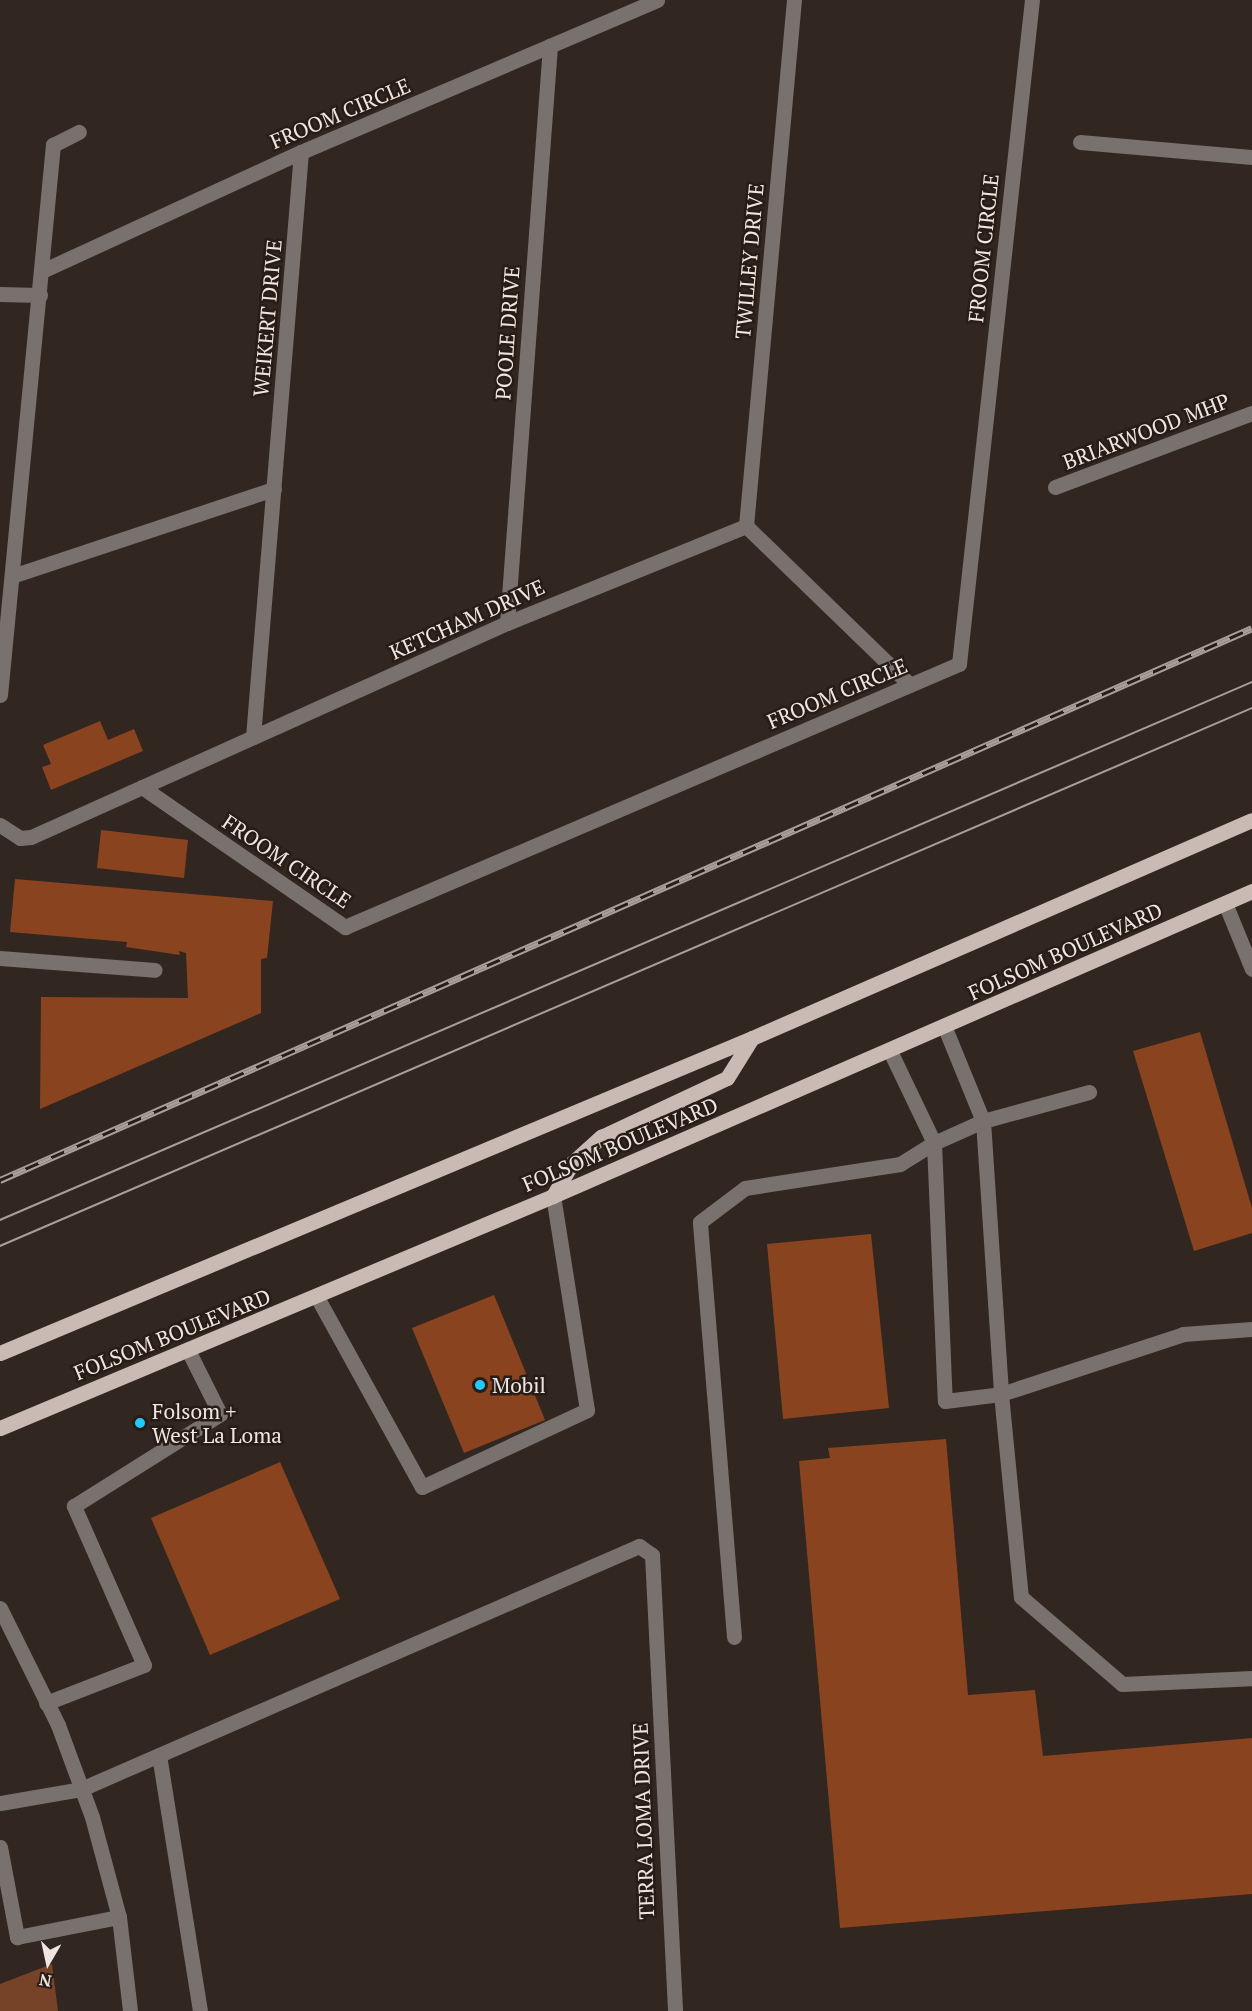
<!DOCTYPE html>
<html>
<head>
<meta charset="utf-8">
<style>
	body { margin:0 }
	#map { position:relative; width:1252px; height:2011px; overflow:hidden; background:#322620; font-family:"PT Serif",serif }
	div>[style] { position:absolute }
	[style*='--x'] { left:calc(var(--x)*1px); top:calc(var(--y)*1px); width:calc(var(--w)*1px); rotate:calc(var(--a)*1deg) }
	.green>* { inset:0; background:#764228 }
	.building>* { inset:0; background:#89431f }
	.minor>* { height:15px; margin:-7.5px; padding:0 7.5px; transform-origin:7.5px; border-radius:7.5px; background:#78716e }
	.major>* { height:15px; margin:-7.5px; padding:0 7.5px; transform-origin:7.5px; border-radius:7.5px; background:#c9bab4 }
	.tram>* { height:1.5px; margin:-0.75px; padding:0 0.75px; transform-origin:0.75px; border-radius:0.75px; background:#a99f9a }
	.rail>* { height:7px; margin-top:-3.5px; transform-origin:0; background:repeating-linear-gradient(90deg,#281c16 0 14px,#a99f9a 0 28px); box-sizing:border-box; border-block:2px solid #a99f9a }
	.dots>* { width:16px; height:16px; translate:-50% -50%; box-sizing:border-box; border:3px solid #281c16; border-radius:50% }
	span { translate:-50% -50%; white-space:nowrap; text-align:center; line-height:1.15; -webkit-text-stroke:5px #281c16; paint-order:stroke }
	.street-label { font-size:21px; color:#efe6e2 }
	.poi-label { font-size:21px; color:#efe6e2 }
	.left { translate:0 -50%; text-align:left }
	.north { position:absolute; left:18px; top:1933px; width:60px; height:60px; -webkit-text-stroke:4px #281c16; paint-order:stroke; rotate:189deg; font-size:16px; font-weight:700; line-height:24px; text-align:center; color:#efe6e2 }
	.north::after { content:''; display:block; margin:auto; width:21px; height:27px; background:#efe6e2; clip-path:polygon(50% 0,100% 100%,50% 72%,0 100%) }
</style>
</head>
<body>
<div id="map">
	<div class="green">
		<div style="clip-path:polygon(52px 1964px,58px 2011px,0 2011px,0 1984px)"></div>
	</div>
	<div class="building">
		<div style="clip-path:polygon(100px 721px,108px 740px,134px 729px,143px 751px,51px 790px,42px 767px,51px 764px,43px 745px)"></div>
		<div style="clip-path:polygon(101px 830px,188px 840px,184px 878px,97px 868px)"></div>
		<div style="clip-path:polygon(15px 879px,273px 901px,267px 958px,261px 959px,261px 1013px,40px 1109px,41px 997px,188px 998px,186px 953px,179px 951px,180px 955px,126px 947px,127px 942px,10px 932px)"></div>
		<div style="clip-path:polygon(1200px 1032px,1252px 1208px,1252px 1233px,1194px 1251px,1133px 1051px)"></div>
		<div style="clip-path:polygon(871px 1234px,889px 1408px,783px 1419px,767px 1244px)"></div>
		<div style="clip-path:polygon(494px 1295px,545px 1420px,464px 1453px,412px 1328px)"></div>
		<div style="clip-path:polygon(946px 1439px,968px 1695px,1035px 1690px,1043px 1756px,1252px 1738px,1252px 1894px,840px 1928px,799px 1461px,830px 1458px,828px 1448px)"></div>
		<div style="clip-path:polygon(280px 1462px,340px 1599px,210px 1655px,151px 1518px)"></div>
	</div>
	<div class="minor">
		<div style="--x:1080;--y:142;--w:173;--a:5"></div>
		<div style="--x:42;--y:271;--w:285;--a:-24.7"></div>
		<div style="--x:301;--y:152;--w:387;--a:-23.1"></div>
		<div style="--x:0;--y:294;--w:40;--a:1.4"></div>
		<div style="--x:1055;--y:487;--w:210;--a:-20.6"></div>
		<div style="--x:746;--y:526;--w:528;--a:-84.79"></div>
		<div style="--x:12;--y:576;--w:276;--a:-18.4"></div>
		<div style="--x:507;--y:623;--w:579;--a:-85.74"></div>
		<div style="--x:0;--y:695;--w:553;--a:-84.5"></div>
		<div style="--x:53;--y:145;--w:29;--a:-27"></div>
		<div style="--x:253;--y:737;--w:587;--a:-85.31"></div>
		<div style="--x:142;--y:787;--w:247;--a:34.6"></div>
		<div style="--x:345;--y:927;--w:668;--a:-23.19"></div>
		<div style="--x:959;--y:664;--w:668;--a:-83.73"></div>
		<div style="--x:0;--y:825;--w:24;--a:33"></div>
		<div style="--x:20;--y:838;--w:11;--a:-5"></div>
		<div style="--x:31;--y:837;--w:522;--a:-24.21"></div>
		<div style="--x:507;--y:623;--w:258;--a:-22.1"></div>
		<div style="--x:746;--y:526;--w:228;--a:44.1"></div>
		<div style="--x:1225;--y:903;--w:71;--a:67.8"></div>
		<div style="--x:0;--y:958;--w:155;--a:4.4"></div>
		<div style="--x:945;--y:1028;--w:100;--a:67.8"></div>
		<div style="--x:983;--y:1121;--w:274;--a:86.2"></div>
		<div style="--x:1001;--y:1394;--w:192;--a:-18.2"></div>
		<div style="--x:1183;--y:1334;--w:69;--a:-4.1"></div>
		<div style="--x:890;--y:1051;--w:102;--a:64.4"></div>
		<div style="--x:934;--y:1143;--w:258;--a:87.6"></div>
		<div style="--x:945;--y:1401;--w:56;--a:-7.1"></div>
		<div style="--x:1001;--y:1394;--w:204;--a:84.4"></div>
		<div style="--x:1021;--y:1597;--w:133;--a:40.7"></div>
		<div style="--x:1122;--y:1684;--w:130;--a:-2.6"></div>
		<div style="--x:317;--y:1297;--w:217;--a:61.1"></div>
		<div style="--x:422;--y:1487;--w:182;--a:-25"></div>
		<div style="--x:587;--y:1410;--w:217;--a:-99"></div>
		<div style="--x:0;--y:1608;--w:131;--a:63.6"></div>
		<div style="--x:58;--y:1725;--w:98;--a:69.7"></div>
		<div style="--x:92;--y:1817;--w:104;--a:74.9"></div>
		<div style="--x:119;--y:1917;--w:95;--a:83.3"></div>
		<div style="--x:734;--y:1637;--w:416;--a:-94.7"></div>
		<div style="--x:700;--y:1222;--w:56;--a:-37.1"></div>
		<div style="--x:745;--y:1188;--w:157;--a:-8.8"></div>
		<div style="--x:900;--y:1164;--w:40;--a:-32"></div>
		<div style="--x:934;--y:1143;--w:54;--a:-24.2"></div>
		<div style="--x:983;--y:1121;--w:110;--a:-15.3"></div>
		<div style="--x:46;--y:1703;--w:105;--a:-21.2"></div>
		<div style="--x:144;--y:1665;--w:174;--a:-113.8"></div>
		<div style="--x:74;--y:1506;--w:173;--a:-32.2"></div>
		<div style="--x:220;--y:1414;--w:72;--a:-116.6"></div>
		<div style="--x:159;--y:1755;--w:259;--a:80.9"></div>
		<div style="--x:0;--y:1803;--w:82;--a:-9.8"></div>
		<div style="--x:81;--y:1789;--w:609;--a:-23.53"></div>
		<div style="--x:639;--y:1546;--w:16;--a:35"></div>
		<div style="--x:652;--y:1555;--w:457;--a:87.1"></div>
		<div style="--x:0;--y:1847;--w:92;--a:79.3"></div>
		<div style="--x:17;--y:1937;--w:104;--a:-11.1"></div>
	</div>
	<div class="major">
		<div style="--x:553;--y:1196;--w:39;--a:-60"></div>
		<div style="--x:573;--y:1162;--w:38;--a:-42"></div>
		<div style="--x:601;--y:1137;--w:139;--a:-25.1"></div>
		<div style="--x:727;--y:1078;--w:47;--a:-58"></div>
		<div style="--x:0;--y:1353;--w:815;--a:-22.73"></div>
		<div style="--x:752;--y:1038;--w:545;--a:-23.56"></div>
		<div style="--x:0;--y:1428;--w:600;--a:-22.76"></div>
		<div style="--x:553;--y:1196;--w:763;--a:-23.57"></div>
	</div>
	<div class="tram">
		<div style="--x:0;--y:1220;--w:1363;--a:-23.25"></div>
		<div style="--x:0;--y:1246;--w:1363;--a:-23.25"></div>
	</div>
	<div class="rail">
		<div style="--x:0;--y:1180;--w:1368;--a:-23.79"></div>
	</div>
	<div class="dots">
		<div style="left:480px;top:1385px;background:#21c9fd"></div>
		<div style="left:140px;top:1423px;background:#21c9fd"></div>
	</div>
	<div class="street-label">
		<span style="left:340px;top:113px;rotate:-23deg">FROOM CIRCLE</span>
		<span style="left:983px;top:248px;rotate:-84deg">FROOM CIRCLE</span>
		<span style="left:749px;top:261px;rotate:-85deg">TWILLEY DRIVE</span>
		<span style="left:267px;top:318px;rotate:-85deg">WEIKERT DRIVE</span>
		<span style="left:507px;top:333px;rotate:-86deg">POOLE DRIVE</span>
		<span style="left:1146px;top:431px;rotate:-21deg">BRIARWOOD MHP</span>
		<span style="left:467px;top:619px;rotate:-24deg">KETCHAM DRIVE</span>
		<span style="left:837px;top:693px;rotate:-23deg">FROOM CIRCLE</span>
		<span style="left:287px;top:861px;rotate:34deg">FROOM CIRCLE</span>
		<span style="left:1065px;top:951px;rotate:-24deg">FOLSOM BOULEVARD</span>
		<span style="left:620px;top:1144px;rotate:-23deg">FOLSOM BOULEVARD</span>
		<span style="left:172px;top:1334px;rotate:-22deg">FOLSOM BOULEVARD</span>
		<span style="left:643px;top:1821px;rotate:-92deg">TERRA LOMA DRIVE</span>
	</div>
	<div class="poi-label">
		<span class="left" style="left:492px;top:1385px">Mobil</span>
		<span class="left" style="left:152px;top:1423px">Folsom +<br>West La Loma</span>
	</div>
	<div class="north">N</div>
</div>
</body>
</html>
